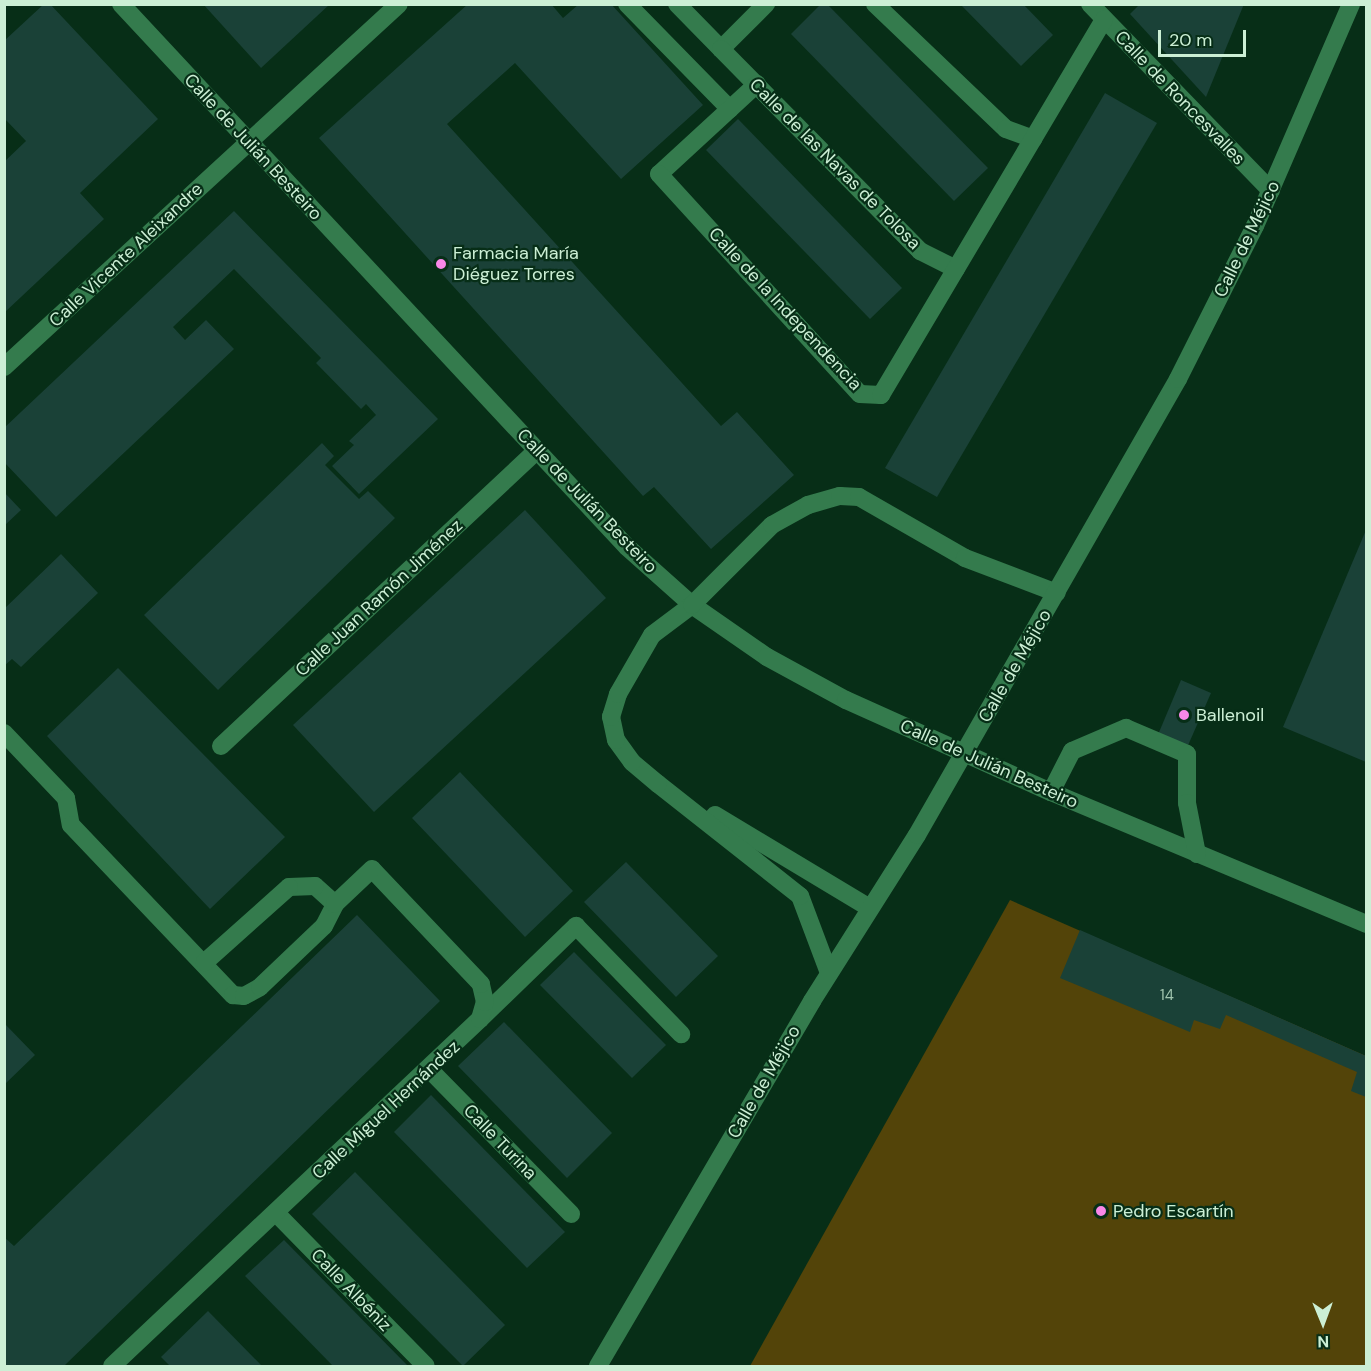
<!DOCTYPE html>
<html>
<head>
<meta charset="utf-8">
<style>
	body { margin:0 }
	#map { position:relative; width:1371px; height:1371px; overflow:hidden; background:#072e17; font-family:"DM Sans",sans-serif }
	div>[style] { position:absolute }
	[style*='--x'] { left:calc(var(--x)*1px); top:calc(var(--y)*1px); width:calc(var(--w)*1px); rotate:calc(var(--a)*1deg) }
	.green>* { inset:0; background:#534409 }
	.building>* { inset:0; background:#1a4137 }
	.minor>* { height:18px; margin:-9px; padding:0 9px; transform-origin:9px; border-radius:9px; background:#347b4d }
	.dots>* { width:16px; height:16px; translate:-50% -50%; box-sizing:border-box; border:3px solid #072e17; border-radius:50% }
	span { translate:-50% -50%; white-space:nowrap; text-align:center; line-height:1.15; -webkit-text-stroke:4.5px #072e17; paint-order:stroke }
	.number-label { font-size:15px; color:#a0c4ae }
	.number-label span { -webkit-text-stroke-width:0 }
	.street-label { font-size:18px; color:#ccefd5 }
	.poi-label { font-size:18px; color:#ccefd5 }
	.left { translate:0 -50%; text-align:left }
	.frame { position:absolute; inset:0; border:6px solid #ccefd5; pointer-events:none }
	.north { position:absolute; left:1293px; top:1293px; width:60px; height:60px; -webkit-text-stroke:4px #072e17; paint-order:stroke; rotate:179deg; font-size:16px; font-weight:700; line-height:24px; text-align:center; color:#ccefd5 }
	.north::after { content:''; display:block; margin:auto; width:21px; height:27px; background:#ccefd5; clip-path:polygon(50% 0,100% 100%,50% 72%,0 100%) }
	.scale { position:absolute; left:1158px; top:30px; width:88px; height:27px; box-sizing:border-box; border:3px solid #ccefd5; border-top:0; padding-left:8px; font-size:18px; line-height:21px; white-space:nowrap; color:#ccefd5; -webkit-text-stroke:4px #072e17; paint-order:stroke }
</style>
</head>
<body>
<div id="map">
	<div class="green">
		<div style="clip-path:polygon(1010px 900px,1366px 1056px,1366px 1366px,750px 1366px)"></div>
	</div>
	<div class="building">
		<div style="clip-path:polygon(44px 4px,50px 4px,158px 119px,80px 193px,104px 219px,4px 313px,4px 162px,26px 141px,4px 118px,4px 41px)"></div>
		<div style="clip-path:polygon(203px 4px,330px 4px,261px 68px)"></div>
		<div style="clip-path:polygon(468px 4px,551px 4px,563px 18px,579px 4px,611px 4px,703px 105px,621px 179px,515px 63px,447px 124px,721px 426px,737px 412px,794px 475px,711px 549px,654px 487px,643px 496px,319px 138px)"></div>
		<div style="clip-path:polygon(821px 4px,827px 4px,988px 168px,954px 201px,791px 34px)"></div>
		<div style="clip-path:polygon(960px 4px,1023px 4px,1053px 35px,1021px 66px)"></div>
		<div style="clip-path:polygon(1140px 4px,1244px 4px,1206px 97px,1130px 14px)"></div>
		<div style="clip-path:polygon(1105px 93px,1157px 123px,937px 497px,885px 468px)"></div>
		<div style="clip-path:polygon(738px 119px,902px 288px,870px 319px,706px 150px)"></div>
		<div style="clip-path:polygon(234px 211px,438px 419px,359px 494px,332px 466px,354px 445px,349px 441px,376px 415px,366px 404px,361px 409px,316px 363px,321px 358px,234px 269px,173px 327px,185px 340px,206px 320px,234px 349px,56px 517px,4px 462px,4px 428px)"></div>
		<div style="clip-path:polygon(322px 443px,334px 456px,325px 465px,359px 499px,368px 491px,395px 518px,218px 690px,144px 615px)"></div>
		<div style="clip-path:polygon(4px 492px,21px 510px,4px 526px)"></div>
		<div style="clip-path:polygon(525px 510px,606px 598px,374px 812px,293px 725px)"></div>
		<div style="clip-path:polygon(1366px 530px,1366px 762px,1283px 727px)"></div>
		<div style="clip-path:polygon(61px 554px,98px 593px,21px 667px,12px 659px,4px 666px,4px 609px)"></div>
		<div style="clip-path:polygon(118px 668px,285px 837px,210px 909px,47px 736px)"></div>
		<div style="clip-path:polygon(1181px 680px,1211px 693px,1186px 750px,1157px 737px)"></div>
		<div style="clip-path:polygon(460px 772px,573px 891px,525px 937px,412px 818px)"></div>
		<div style="clip-path:polygon(626px 862px,718px 956px,676px 997px,584px 902px)"></div>
		<div style="clip-path:polygon(357px 915px,440px 1001px,64px 1366px,4px 1366px,4px 1237px,14px 1246px)"></div>
		<div style="clip-path:polygon(1080px 930px,1366px 1056px,1366px 1097px,1351px 1091px,1357px 1072px,1226px 1015px,1220px 1029px,1194px 1020px,1190px 1032px,1060px 978px)"></div>
		<div style="clip-path:polygon(574px 952px,666px 1045px,632px 1078px,540px 985px)"></div>
		<div style="clip-path:polygon(504px 1022px,612px 1133px,567px 1178px,458px 1066px)"></div>
		<div style="clip-path:polygon(4px 1023px,35px 1055px,4px 1085px)"></div>
		<div style="clip-path:polygon(431px 1095px,565px 1232px,527px 1268px,394px 1132px)"></div>
		<div style="clip-path:polygon(355px 1172px,505px 1325px,463px 1366px,312px 1214px)"></div>
		<div style="clip-path:polygon(284px 1240px,408px 1366px,333px 1366px,245px 1276px)"></div>
		<div style="clip-path:polygon(208px 1311px,262px 1366px,170px 1366px,161px 1357px)"></div>
	</div>
	<div class="minor">
		<div style="--x:121;--y:4;--w:742;--a:47.02"></div>
		<div style="--x:627;--y:547;--w:87;--a:41.7"></div>
		<div style="--x:692;--y:605;--w:91;--a:34.7"></div>
		<div style="--x:767;--y:657;--w:90;--a:28.6"></div>
		<div style="--x:846;--y:700;--w:225;--a:24.2"></div>
		<div style="--x:1051;--y:792;--w:342;--a:22.7"></div>
		<div style="--x:627;--y:4;--w:147;--a:45.6"></div>
		<div style="--x:677;--y:4;--w:63;--a:45.6"></div>
		<div style="--x:721;--y:49;--w:64;--a:-45"></div>
		<div style="--x:875;--y:4;--w:181;--a:43.7"></div>
		<div style="--x:1006;--y:129;--w:29;--a:20"></div>
		<div style="--x:1090;--y:4;--w:260;--a:45.9"></div>
		<div style="--x:721;--y:49;--w:284;--a:45.4"></div>
		<div style="--x:920;--y:251;--w:40;--a:26.6"></div>
		<div style="--x:757;--y:84;--w:133;--a:137.4"></div>
		<div style="--x:659;--y:174;--w:298;--a:47.6"></div>
		<div style="--x:860;--y:394;--w:21;--a:3"></div>
		<div style="--x:881;--y:395;--w:437;--a:-59.3"></div>
		<div style="--x:4;--y:367;--w:536;--a:-42.58"></div>
		<div style="--x:4;--y:733;--w:90;--a:46.4"></div>
		<div style="--x:66;--y:798;--w:27;--a:80"></div>
		<div style="--x:71;--y:825;--w:235;--a:46.4"></div>
		<div style="--x:233;--y:995;--w:11;--a:5"></div>
		<div style="--x:244;--y:996;--w:18;--a:-29"></div>
		<div style="--x:260;--y:987;--w:88;--a:-43.6"></div>
		<div style="--x:324;--y:926;--w:25;--a:-63"></div>
		<div style="--x:335;--y:904;--w:27;--a:-138"></div>
		<div style="--x:315;--y:886;--w:26;--a:178"></div>
		<div style="--x:289;--y:887;--w:113;--a:138.2"></div>
		<div style="--x:221;--y:746;--w:433;--a:-43.1"></div>
		<div style="--x:1051;--y:792;--w:46;--a:-62.9"></div>
		<div style="--x:1072;--y:751;--w:59;--a:-23.1"></div>
		<div style="--x:1126;--y:728;--w:66;--a:23.1"></div>
		<div style="--x:1187;--y:754;--w:49;--a:90"></div>
		<div style="--x:1187;--y:803;--w:52;--a:78.9"></div>
		<div style="--x:715;--y:815;--w:181;--a:31"></div>
		<div style="--x:829;--y:973;--w:82;--a:-110.6"></div>
		<div style="--x:800;--y:896;--w:181;--a:-141.7"></div>
		<div style="--x:658;--y:784;--w:34;--a:-140"></div>
		<div style="--x:632;--y:762;--w:27;--a:-126"></div>
		<div style="--x:616;--y:740;--w:24;--a:-102"></div>
		<div style="--x:611;--y:717;--w:24;--a:-73"></div>
		<div style="--x:618;--y:694;--w:68;--a:-60"></div>
		<div style="--x:652;--y:635;--w:50;--a:-36.9"></div>
		<div style="--x:692;--y:605;--w:113;--a:-45"></div>
		<div style="--x:772;--y:525;--w:41;--a:-29.1"></div>
		<div style="--x:808;--y:505;--w:33;--a:-16"></div>
		<div style="--x:840;--y:496;--w:19;--a:3"></div>
		<div style="--x:859;--y:497;--w:122;--a:29.9"></div>
		<div style="--x:965;--y:558;--w:98;--a:20.8"></div>
		<div style="--x:480;--y:1019;--w:134;--a:-44.1"></div>
		<div style="--x:576;--y:926;--w:151;--a:45.8"></div>
		<div style="--x:429;--y:1069;--w:203;--a:45.6"></div>
		<div style="--x:276;--y:1213;--w:214;--a:45.6"></div>
		<div style="--x:112;--y:1366;--w:506;--a:-43.32"></div>
		<div style="--x:480;--y:1019;--w:18;--a:-74"></div>
		<div style="--x:485;--y:1002;--w:18;--a:-103"></div>
		<div style="--x:481;--y:984;--w:158;--a:-133.5"></div>
		<div style="--x:372;--y:869;--w:51;--a:136.6"></div>
		<div style="--x:598;--y:1366;--w:423;--a:-59.6"></div>
		<div style="--x:812;--y:1001;--w:196;--a:-57.7"></div>
		<div style="--x:917;--y:835;--w:525;--a:-60.21"></div>
		<div style="--x:1178;--y:379;--w:171;--a:-63.3"></div>
		<div style="--x:1255;--y:226;--w:242;--a:-66.6"></div>
	</div>
	<div class="dots">
		<div style="left:441px;top:264px;background:#f987e8"></div>
		<div style="left:1184px;top:715px;background:#f987e8"></div>
		<div style="left:1101px;top:1211px;background:#f987e8"></div>
	</div>
	<div class="number-label">
		<span style="left:1167px;top:996px">14</span>
	</div>
	<div class="street-label">
		<span style="left:1180px;top:98px;rotate:46deg">Calle de Roncesvalles</span>
		<span style="left:253px;top:147px;rotate:47deg">Calle de Julián Besteiro</span>
		<span style="left:835px;top:164px;rotate:45deg">Calle de las Navas de Tolosa</span>
		<span style="left:1247px;top:239px;rotate:-64deg">Calle de Méjico</span>
		<span style="left:126px;top:255px;rotate:-43deg">Calle Vicente Aleixandre</span>
		<span style="left:785px;top:309px;rotate:47deg">Calle de la Independencia</span>
		<span style="left:587px;top:501px;rotate:46deg">Calle de Julián Besteiro</span>
		<span style="left:379px;top:598px;rotate:-43deg">Calle Juan Ramón Jiménez</span>
		<span style="left:1015px;top:666px;rotate:-60deg">Calle de Méjico</span>
		<span style="left:989px;top:764px;rotate:24deg">Calle de Julián Besteiro</span>
		<span style="left:764px;top:1082px;rotate:-60deg">Calle de Méjico</span>
		<span style="left:386px;top:1110px;rotate:-43deg">Calle Miguel Hernández</span>
		<span style="left:500px;top:1142px;rotate:46deg">Calle Turina</span>
		<span style="left:351px;top:1290px;rotate:46deg">Calle Albéniz</span>
	</div>
	<div class="poi-label">
		<span class="left" style="left:453px;top:264px">Farmacia María<br>Diéguez Torres</span>
		<span class="left" style="left:1196px;top:715px">Ballenoil</span>
		<span class="left" style="left:1113px;top:1211px">Pedro Escartín</span>
	</div>
	<div class="frame"></div>
	<div class="north">N</div>
	<div class="scale">20 m</div>
</div>
</body>
</html>
